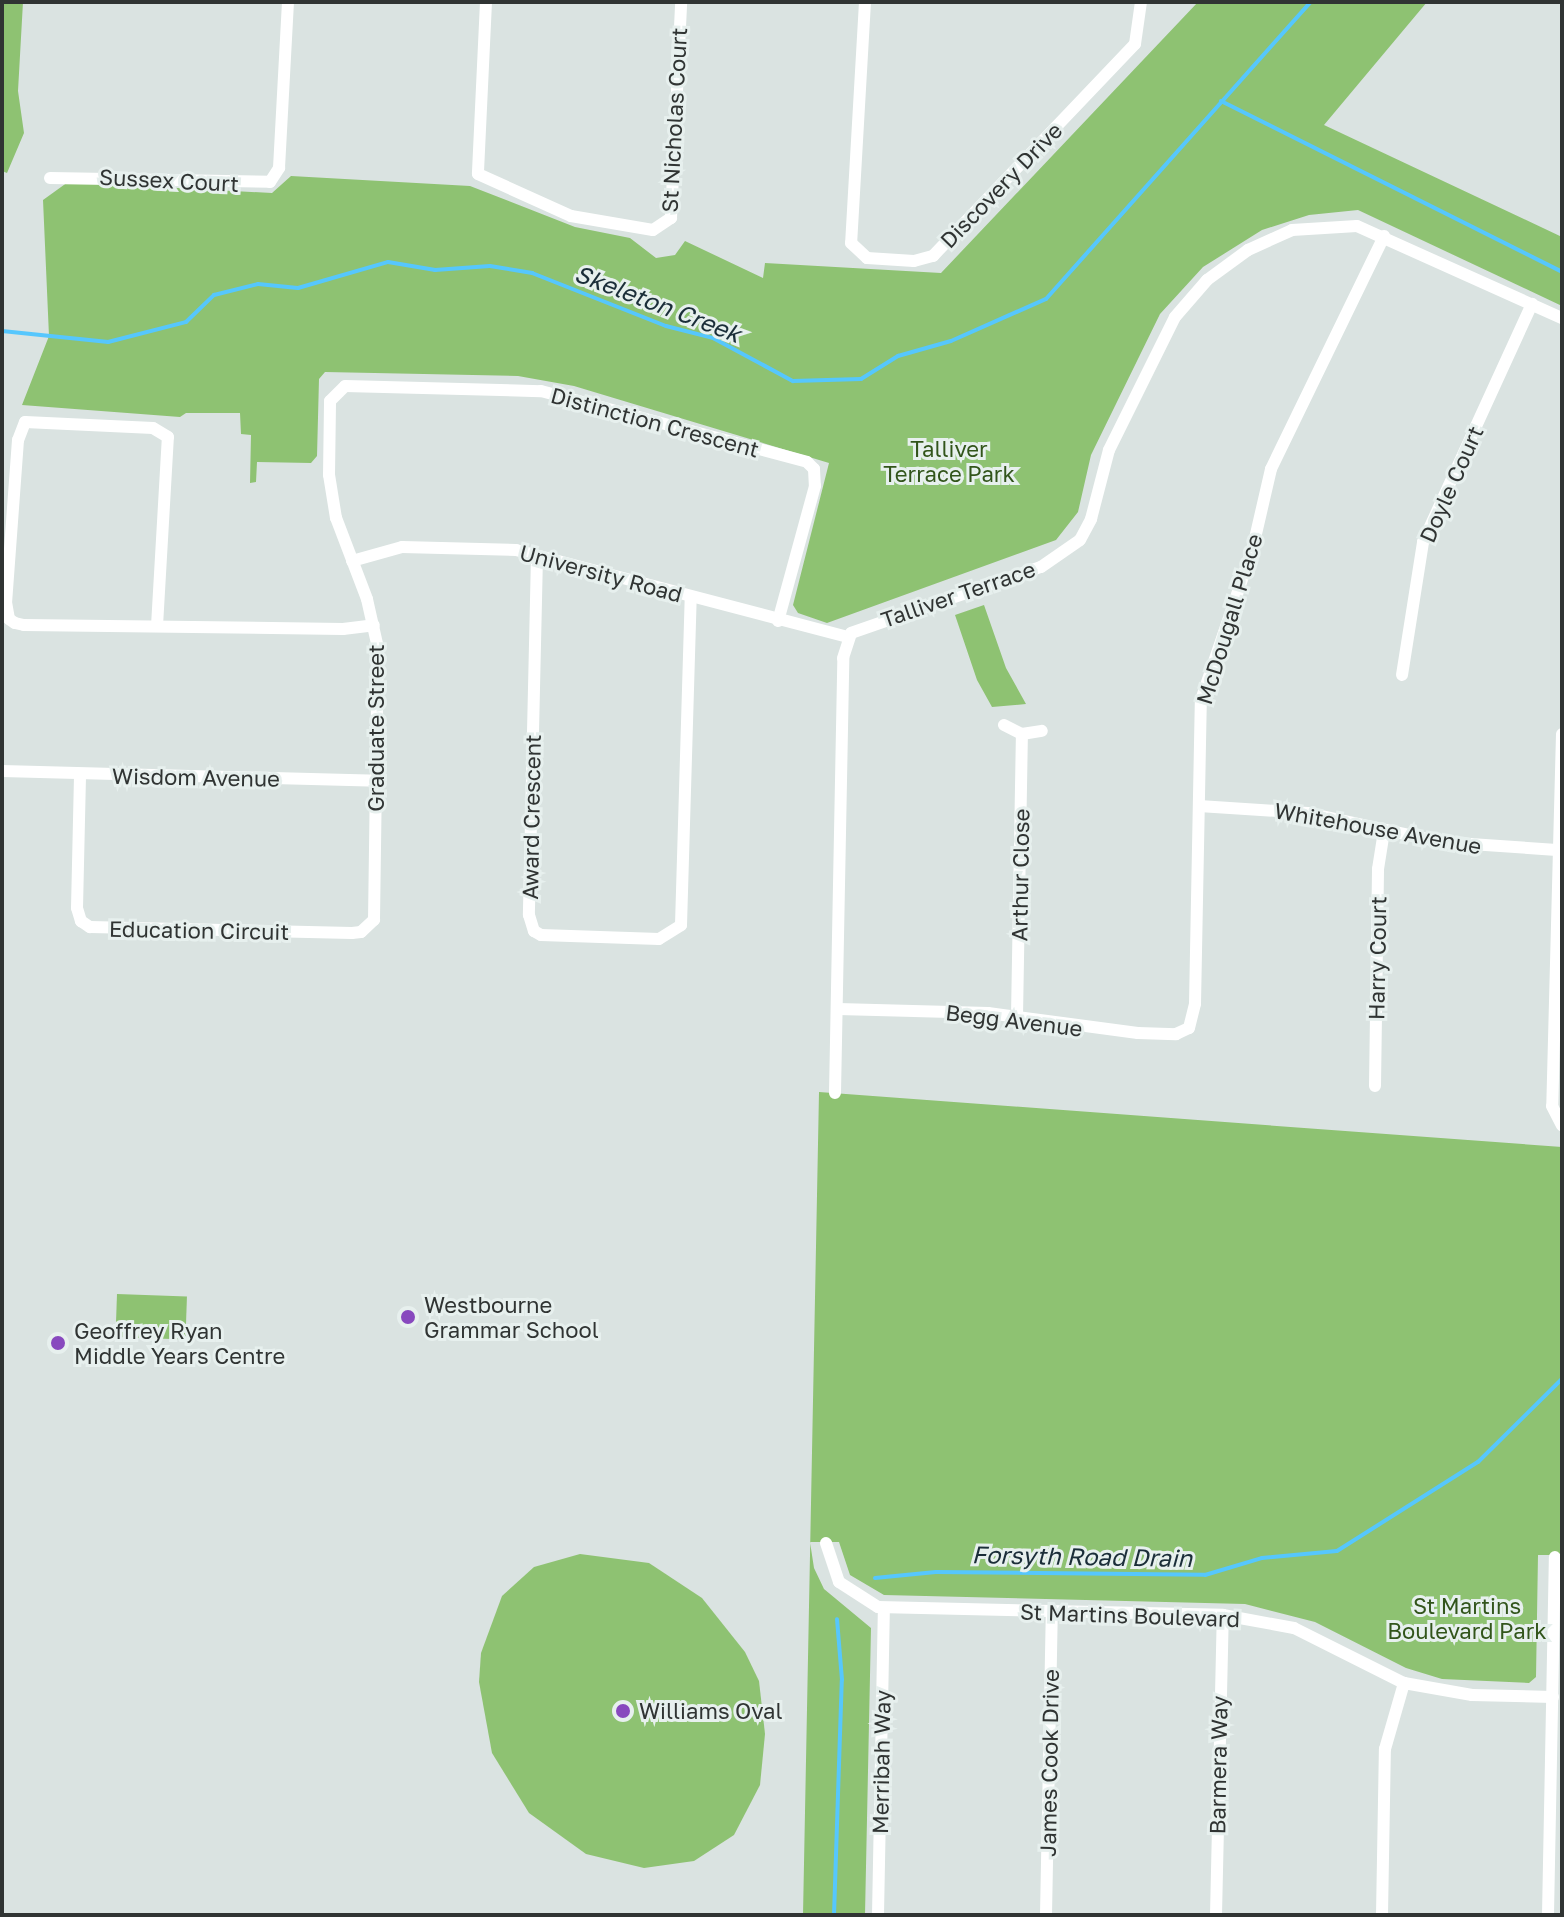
<!DOCTYPE html>
<style>
body{margin:0}
#map{position:relative;width:1564px;height:1917px;overflow:hidden;background:#dae3e1;font-family:"Golos Text",sans-serif}
div>[style]{position:absolute}
.green>*{inset:0;background:#8ec272;transform-origin:0 0}
.stream>*{height:4px;margin:-2px;padding:0 2px;transform-origin:2px;border-radius:2px;background:#56c7fd}
.minor>*{height:12px;margin:-6px;padding:0 6px;transform-origin:6px;border-radius:6px;background:#fff}
.dots>*{width:22px;height:22px;translate:-50% -50%;box-sizing:border-box;border:4px solid #e7f0ee;border-radius:50%}
span{translate:-50% -50%;white-space:nowrap;text-align:center;line-height:1.15;-webkit-text-stroke:6px #e7f0ee;paint-order:stroke}
.street-label{font-size:22px;color:#303433}
.park-label{font-size:22px;color:#32551b}
.poi-label{font-size:22px;color:#303433}
.left{translate:0 -50%;text-align:left}
.water-label{font-size:24px;color:#1b2e39;font-style:italic}
.frame{position:absolute;inset:0;border:4px solid #303433;pointer-events:none}
</style>
<div id="map">
<div class="green">
<div style="clip-path:polygon(2px 2px,23px 2px,18px 91px,24px 133px,7px 173px,2px 171px)"></div>
<div style="clip-path:polygon(1198px 2px,1427px 2px,1324px 125px,1562px 237px,1562px 306px,1358px 210px,1309px 215px,1262px 230px,1203px 267px,1160px 314px,1091px 455px,1078px 512px,1056px 540px,827px 623px,798px 613px,793px 605px,829px 463px,574px 386px,518px 376px,325px 372px,319px 379px,317px 456px,311px 463px,257px 462px,256px 482px,250px 483px,251px 435px,241px 434px,240px 413px,186px 413px,180px 417px,22px 405px,49px 336px,43px 200px,68px 182px,272px 193px,291px 176px,470px 186px,575px 227px,630px 238px,656px 258px,675px 255px,685px 241px,763px 278px,765px 263px,941px 273px)"></div>
<div style="clip-path:polygon(984px 605px,1006px 668px,1026px 704px,992px 707px,977px 680px,955px 615px)"></div>
<div style="clip-path:polygon(819px 1092px,1562px 1147px,1562px 1555px,1538px 1555px,1536px 1677px,1529px 1683px,1442px 1679px,1406px 1668px,1315px 1622px,1245px 1604px,884px 1595px,850px 1575px,839px 1542px,810px 1542px,814px 1568px,824px 1589px,871px 1628px,865px 1915px,803px 1915px)"></div>
<div style="left:117px;top:1294px;width:70px;height:43px;rotate:2deg"></div>
<div style="clip-path:polygon(580px 1554px,649px 1563px,702px 1598px,745px 1652px,759px 1681px,765px 1734px,760px 1785px,734px 1835px,694px 1861px,644px 1868px,586px 1854px,529px 1813px,492px 1753px,479px 1682px,481px 1653px,502px 1596px,534px 1567px)"></div>
</div>
<div class="stream">
<div style="left:1221px;top:101px;width:381px;rotate:26.6deg"></div>
<div style="left:2px;top:331px;width:107px;rotate:5.9deg"></div>
<div style="left:108px;top:342px;width:81px;rotate:-14.4deg"></div>
<div style="left:186px;top:322px;width:39px;rotate:-44deg"></div>
<div style="left:214px;top:295px;width:45px;rotate:-14deg"></div>
<div style="left:258px;top:284px;width:40px;rotate:5.7deg"></div>
<div style="left:298px;top:288px;width:94px;rotate:-16.1deg"></div>
<div style="left:388px;top:262px;width:48px;rotate:9.7deg"></div>
<div style="left:435px;top:270px;width:55px;rotate:-4.2deg"></div>
<div style="left:490px;top:266px;width:43px;rotate:9.5deg"></div>
<div style="left:532px;top:273px;width:144px;rotate:21.6deg"></div>
<div style="left:666px;top:326px;width:49px;rotate:14.3deg"></div>
<div style="left:713px;top:338px;width:91px;rotate:28.3deg"></div>
<div style="left:793px;top:381px;width:68px;rotate:-1.7deg"></div>
<div style="left:861px;top:379px;width:44px;rotate:-31.9deg"></div>
<div style="left:898px;top:356px;width:55px;rotate:-15.8deg"></div>
<div style="left:951px;top:341px;width:104px;rotate:-23.9deg"></div>
<div style="left:1046px;top:299px;width:398px;rotate:-48.3deg"></div>
<div style="left:875px;top:1578px;width:61px;rotate:-5.6deg"></div>
<div style="left:936px;top:1572px;width:269px;rotate:0.6deg"></div>
<div style="left:1205px;top:1575px;width:59px;rotate:-16.6deg"></div>
<div style="left:1262px;top:1558px;width:75px;rotate:-5.3deg"></div>
<div style="left:1337px;top:1551px;width:167px;rotate:-32.3deg"></div>
<div style="left:1478px;top:1462px;width:118px;rotate:-44.7deg"></div>
<div style="left:834px;top:1915px;width:235px;rotate:-88.1deg"></div>
<div style="left:842px;top:1680px;width:61px;rotate:-94.7deg"></div>
</div>
<div class="minor">
<div style="left:486px;top:2px;width:172px;rotate:92.7deg"></div>
<div style="left:478px;top:174px;width:102px;rotate:24.3deg"></div>
<div style="left:571px;top:216px;width:83px;rotate:9.7deg"></div>
<div style="left:653px;top:230px;width:22px;rotate:-34deg"></div>
<div style="left:671px;top:218px;width:216px;rotate:-87.3deg"></div>
<div style="left:865px;top:2px;width:241px;rotate:93.3deg"></div>
<div style="left:851px;top:243px;width:22px;rotate:43deg"></div>
<div style="left:867px;top:258px;width:47px;rotate:3.7deg"></div>
<div style="left:914px;top:261px;width:20px;rotate:-15deg"></div>
<div style="left:933px;top:256px;width:293px;rotate:-46.4deg"></div>
<div style="left:1135px;top:44px;width:42px;rotate:-81.9deg"></div>
<div style="left:50px;top:178px;width:220px;rotate:1deg"></div>
<div style="left:270px;top:182px;width:17px;rotate:-57deg"></div>
<div style="left:279px;top:168px;width:166px;rotate:-86.9deg"></div>
<div style="left:537px;top:556px;width:359px;rotate:91.3deg"></div>
<div style="left:529px;top:915px;width:17px;rotate:73deg"></div>
<div style="left:534px;top:931px;width:8px;rotate:30deg"></div>
<div style="left:541px;top:935px;width:118px;rotate:1.9deg"></div>
<div style="left:659px;top:939px;width:26px;rotate:-32deg"></div>
<div style="left:681px;top:925px;width:328px;rotate:-88.3deg"></div>
<div style="left:352px;top:561px;width:52px;rotate:-15.6deg"></div>
<div style="left:402px;top:547px;width:114px;rotate:1.5deg"></div>
<div style="left:516px;top:550px;width:343px;rotate:14.7deg"></div>
<div style="left:157px;top:626px;width:189px;rotate:-86.7deg"></div>
<div style="left:168px;top:437px;width:17px;rotate:-149deg"></div>
<div style="left:153px;top:428px;width:128px;rotate:-177.3deg"></div>
<div style="left:25px;top:422px;width:19px;rotate:111deg"></div>
<div style="left:18px;top:440px;width:162px;rotate:94.2deg"></div>
<div style="left:6px;top:602px;width:17px;rotate:80deg"></div>
<div style="left:9px;top:619px;width:7px;rotate:34deg"></div>
<div style="left:15px;top:623px;width:9px;rotate:13deg"></div>
<div style="left:24px;top:625px;width:319px;rotate:0.7deg"></div>
<div style="left:343px;top:629px;width:31px;rotate:-7deg"></div>
<div style="left:1402px;top:675px;width:135px;rotate:-81deg"></div>
<div style="left:1423px;top:542px;width:262px;rotate:-65.4deg"></div>
<div style="left:1004px;top:725px;width:20px;rotate:27deg"></div>
<div style="left:1022px;top:734px;width:20px;rotate:-9deg"></div>
<div style="left:1562px;top:734px;width:372px;rotate:91.5deg"></div>
<div style="left:1552px;top:1106px;width:22px;rotate:63deg"></div>
<div style="left:2px;top:771px;width:376px;rotate:1.5deg"></div>
<div style="left:80px;top:776px;width:132px;rotate:91.3deg"></div>
<div style="left:77px;top:908px;width:14px;rotate:73deg"></div>
<div style="left:81px;top:921px;width:11px;rotate:34deg"></div>
<div style="left:90px;top:927px;width:262px;rotate:1.3deg"></div>
<div style="left:352px;top:933px;width:9px;rotate:-6deg"></div>
<div style="left:361px;top:932px;width:18px;rotate:-43deg"></div>
<div style="left:374px;top:920px;width:272px;rotate:-89.2deg"></div>
<div style="left:378px;top:648px;width:50px;rotate:-102.7deg"></div>
<div style="left:367px;top:599px;width:87px;rotate:-110.9deg"></div>
<div style="left:336px;top:518px;width:44px;rotate:-99.2deg"></div>
<div style="left:329px;top:475px;width:74px;rotate:-89.2deg"></div>
<div style="left:330px;top:401px;width:21px;rotate:-45deg"></div>
<div style="left:345px;top:386px;width:196px;rotate:1.5deg"></div>
<div style="left:541px;top:391px;width:275px;rotate:14.9deg"></div>
<div style="left:807px;top:462px;width:10px;rotate:45deg"></div>
<div style="left:814px;top:469px;width:17px;rotate:87deg"></div>
<div style="left:815px;top:486px;width:140px;rotate:105.3deg"></div>
<div style="left:1199px;top:806px;width:109px;rotate:3.7deg"></div>
<div style="left:1308px;top:813px;width:136px;rotate:12.3deg"></div>
<div style="left:1441px;top:842px;width:116px;rotate:3.9deg"></div>
<div style="left:838px;top:1009px;width:150px;rotate:1.5deg"></div>
<div style="left:988px;top:1013px;width:151px;rotate:7.6deg"></div>
<div style="left:1138px;top:1033px;width:38px;rotate:2deg"></div>
<div style="left:1176px;top:1034px;width:14px;rotate:-25deg"></div>
<div style="left:1189px;top:1028px;width:25px;rotate:-76deg"></div>
<div style="left:1195px;top:1004px;width:304px;rotate:-88.9deg"></div>
<div style="left:1201px;top:700px;width:162px;rotate:-71.2deg"></div>
<div style="left:1253px;top:547px;width:80px;rotate:-77deg"></div>
<div style="left:1271px;top:469px;width:259px;rotate:-64.1deg"></div>
<div style="left:1017px;top:1016px;width:282px;rotate:-89deg"></div>
<div style="left:1375px;top:1086px;width:217px;rotate:-89.2deg"></div>
<div style="left:1378px;top:869px;width:39px;rotate:-81deg"></div>
<div style="left:835px;top:1093px;width:435px;rotate:-88.9deg"></div>
<div style="left:843px;top:658px;width:26px;rotate:-72deg"></div>
<div style="left:851px;top:633px;width:201px;rotate:-19.2deg"></div>
<div style="left:1041px;top:567px;width:47px;rotate:-34.7deg"></div>
<div style="left:1080px;top:540px;width:24px;rotate:-62deg"></div>
<div style="left:1091px;top:519px;width:71px;rotate:-75.4deg"></div>
<div style="left:1109px;top:450px;width:148px;rotate:-63.6deg"></div>
<div style="left:1175px;top:317px;width:49px;rotate:-49.1deg"></div>
<div style="left:1207px;top:280px;width:51px;rotate:-36.2deg"></div>
<div style="left:1248px;top:250px;width:48px;rotate:-24.4deg"></div>
<div style="left:1292px;top:230px;width:65px;rotate:-3.5deg"></div>
<div style="left:1357px;top:226px;width:225px;rotate:24.2deg"></div>
<div style="left:826px;top:1543px;width:41px;rotate:71.6deg"></div>
<div style="left:839px;top:1582px;width:46px;rotate:32.7deg"></div>
<div style="left:878px;top:1607px;width:345px;rotate:1.3deg"></div>
<div style="left:1223px;top:1615px;width:72px;rotate:10.4deg"></div>
<div style="left:1294px;top:1628px;width:123px;rotate:26.6deg"></div>
<div style="left:1404px;top:1683px;width:69px;rotate:10deg"></div>
<div style="left:1472px;top:1695px;width:81px;rotate:1.4deg"></div>
<div style="left:878px;top:1915px;width:306px;rotate:-88.9deg"></div>
<div style="left:1046px;top:1915px;width:304px;rotate:-88.9deg"></div>
<div style="left:1216px;top:1915px;width:300px;rotate:-88.7deg"></div>
<div style="left:1382px;top:1915px;width:166px;rotate:-89deg"></div>
<div style="left:1385px;top:1749px;width:69px;rotate:-73.9deg"></div>
<div style="left:1548px;top:1915px;width:358px;rotate:-88.9deg"></div>
</div>
<div class="dots">
<div style="left:408px;top:1317px;background:#8849be"></div>
<div style="left:58px;top:1343px;background:#8849be"></div>
<div style="left:623px;top:1711px;background:#8849be"></div>
</div>
<div class="street-label">
<span style="left:674px;top:120px;rotate:-87deg">St Nicholas Court</span>
<span style="left:169px;top:180px;rotate:3deg">Sussex Court</span>
<span style="left:1001px;top:185px;rotate:-46deg">Discovery Drive</span>
<span style="left:655px;top:422px;rotate:15deg">Distinction Crescent</span>
<span style="left:1451px;top:484px;rotate:-66deg">Doyle Court</span>
<span style="left:601px;top:573px;rotate:15deg">University Road</span>
<span style="left:958px;top:594px;rotate:-19deg">Talliver Terrace</span>
<span style="left:1229px;top:619px;rotate:-73deg">McDougall Place</span>
<span style="left:376px;top:728px;rotate:-90deg">Graduate Street</span>
<span style="left:196px;top:777px;rotate:1deg">Wisdom Avenue</span>
<span style="left:531px;top:817px;rotate:-89deg">Award Crescent</span>
<span style="left:1378px;top:828px;rotate:10deg">Whitehouse Avenue</span>
<span style="left:1020px;top:875px;rotate:-89deg">Arthur Close</span>
<span style="left:199px;top:930px;rotate:1deg">Education Circuit</span>
<span style="left:1377px;top:958px;rotate:-89deg">Harry Court</span>
<span style="left:1014px;top:1020px;rotate:7deg">Begg Avenue</span>
<span style="left:1130px;top:1615px;rotate:2deg">St Martins Boulevard</span>
<span style="left:881px;top:1762px;rotate:-89deg">Merribah Way</span>
<span style="left:1049px;top:1763px;rotate:-89deg">James Cook Drive</span>
<span style="left:1218px;top:1765px;rotate:-89deg">Barmera Way</span>
</div>
<div class="park-label">
<span style="left:949px;top:461px">Talliver<br>Terrace Park</span>
<span style="left:1467px;top:1618px">St Martins<br>Boulevard Park</span>
</div>
<div class="poi-label">
<span class="left" style="left:424px;top:1317px">Westbourne<br>Grammar School</span>
<span class="left" style="left:74px;top:1343px">Geoffrey Ryan<br>Middle Years Centre</span>
<span class="left" style="left:639px;top:1711px">Williams Oval</span>
</div>
<div class="water-label">
<span style="left:658px;top:303px;rotate:21deg">Skeleton Creek</span>
<span style="left:1082px;top:1556px;rotate:1deg">Forsyth Road Drain</span>
</div>
<div class="frame"></div>
</div>
